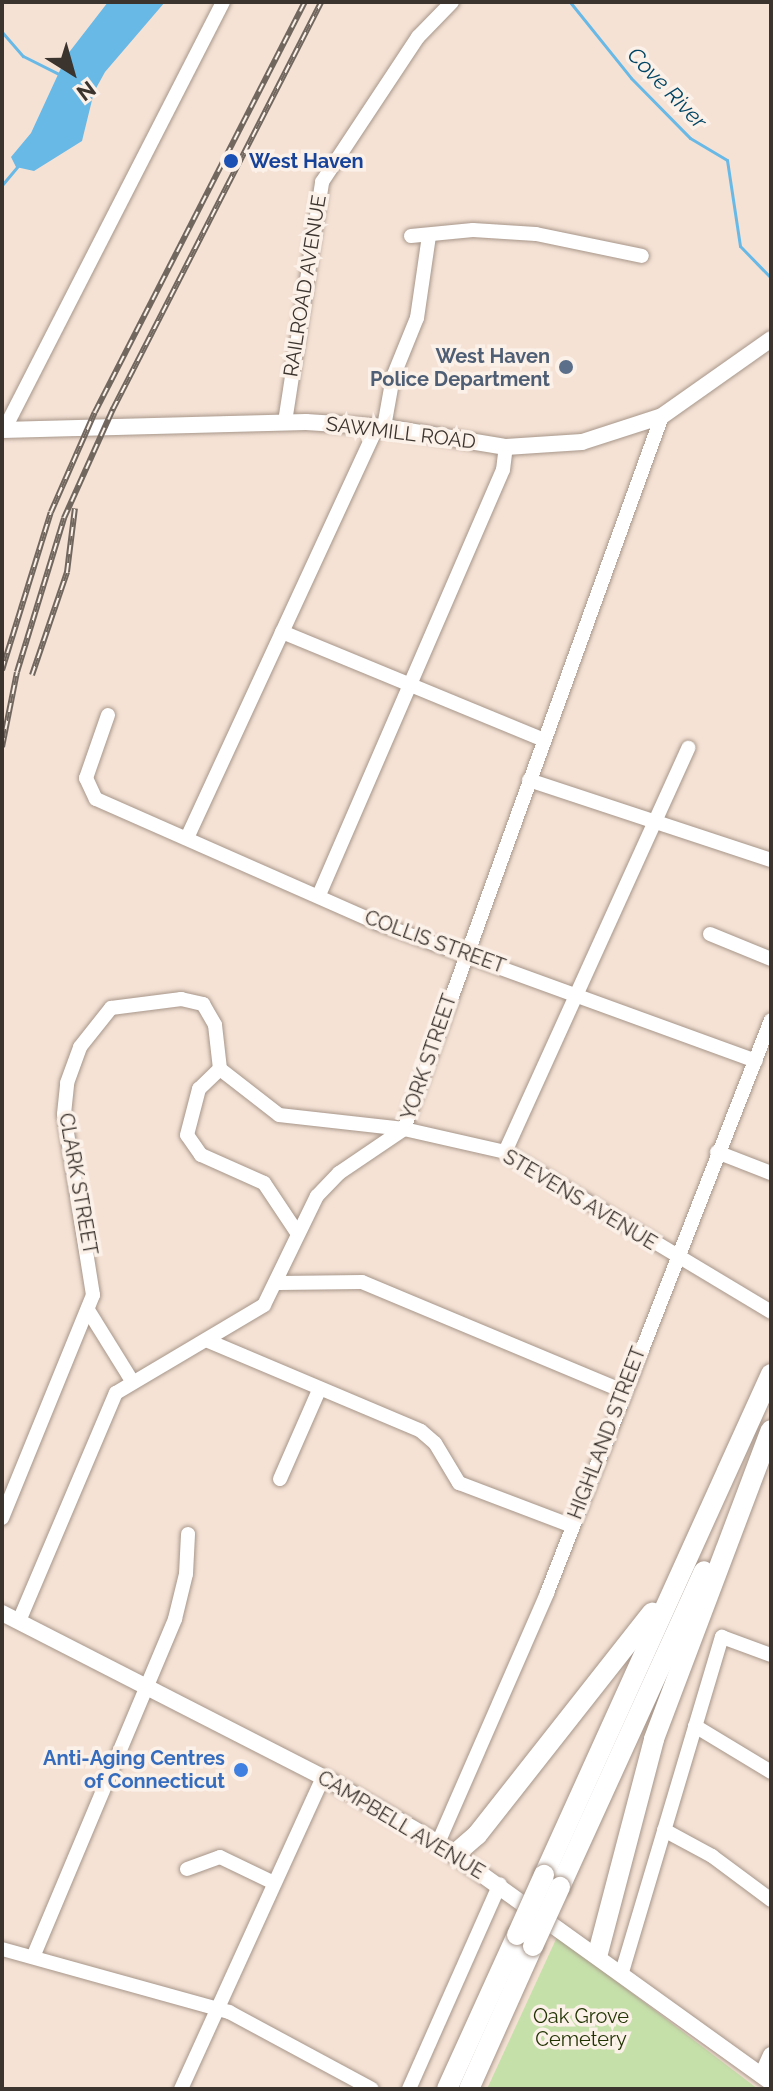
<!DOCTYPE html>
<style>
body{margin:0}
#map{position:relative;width:773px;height:2091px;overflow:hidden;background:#f5e2d5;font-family:Raleway,sans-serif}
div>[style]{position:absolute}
.green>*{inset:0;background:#c6e0aa}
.water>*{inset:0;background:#69b9e7}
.stream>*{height:3px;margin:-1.5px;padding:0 1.5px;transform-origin:1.5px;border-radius:1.5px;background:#69b9e7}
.roads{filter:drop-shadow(0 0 2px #a7968a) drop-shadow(0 0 2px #a7968a)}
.minor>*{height:14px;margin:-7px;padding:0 7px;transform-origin:7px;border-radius:7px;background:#fff}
.major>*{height:16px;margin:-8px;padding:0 8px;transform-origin:8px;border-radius:8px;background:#fff}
.highway>*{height:20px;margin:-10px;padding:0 10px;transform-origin:10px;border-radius:10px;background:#fff}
.rail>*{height:6px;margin-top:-3px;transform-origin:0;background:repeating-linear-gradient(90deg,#fcf1e9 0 9px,#71675f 0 18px);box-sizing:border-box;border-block:2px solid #71675f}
.bridges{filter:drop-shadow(0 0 2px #a7968a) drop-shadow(0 0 2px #a7968a)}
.highway-bridge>*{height:20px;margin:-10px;padding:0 10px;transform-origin:10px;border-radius:10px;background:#fff}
.dots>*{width:22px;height:22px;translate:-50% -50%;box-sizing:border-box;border:4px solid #fcf1e9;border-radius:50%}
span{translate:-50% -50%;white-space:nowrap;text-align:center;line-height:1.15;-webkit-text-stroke:7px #fcf1e9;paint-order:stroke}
.transit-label{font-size:20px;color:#164399;font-weight:700}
.left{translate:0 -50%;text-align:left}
.street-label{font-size:20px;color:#3b342e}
.service-label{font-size:20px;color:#4e5e75;font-weight:700}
.right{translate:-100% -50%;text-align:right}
.shop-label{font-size:20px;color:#366cbe;font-weight:700}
.park-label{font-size:20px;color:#1f3200}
.water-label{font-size:22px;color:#004564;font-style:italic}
.frame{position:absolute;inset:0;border:4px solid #3b342e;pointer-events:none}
.north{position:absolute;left:32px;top:32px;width:80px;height:80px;-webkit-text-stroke:6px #fcf1e9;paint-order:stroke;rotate:143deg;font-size:22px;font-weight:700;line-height:32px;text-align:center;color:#3b342e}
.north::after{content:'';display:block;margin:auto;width:28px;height:36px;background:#3b342e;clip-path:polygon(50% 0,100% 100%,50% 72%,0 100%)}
</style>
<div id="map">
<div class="green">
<div style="clip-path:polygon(557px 1937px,628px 1990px,758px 2089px,487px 2089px)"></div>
</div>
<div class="water">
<div style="clip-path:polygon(108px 2px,165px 2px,105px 72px,94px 92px,82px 141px,34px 171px,16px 167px,11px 157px,31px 133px,67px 55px)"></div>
</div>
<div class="stream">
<div style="left:570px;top:2px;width:97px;rotate:51.2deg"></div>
<div style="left:631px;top:78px;width:84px;rotate:45.5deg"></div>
<div style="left:690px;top:138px;width:43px;rotate:30.7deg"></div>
<div style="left:727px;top:160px;width:87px;rotate:81.4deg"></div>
<div style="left:740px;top:246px;width:45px;rotate:45.9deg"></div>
<div style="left:2px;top:32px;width:32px;rotate:49deg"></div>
<div style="left:23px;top:56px;width:42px;rotate:26.6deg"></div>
<div style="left:2px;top:185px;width:26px;rotate:-50deg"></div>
</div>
<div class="roads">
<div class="minor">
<div style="left:411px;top:236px;width:62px;rotate:-5.5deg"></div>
<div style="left:473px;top:230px;width:63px;rotate:3.6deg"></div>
<div style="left:536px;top:234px;width:108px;rotate:11.7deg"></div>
<div style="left:285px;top:422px;width:243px;rotate:-81.2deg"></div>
<div style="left:322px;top:182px;width:174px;rotate:-56.5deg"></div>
<div style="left:418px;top:37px;width:49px;rotate:-45.8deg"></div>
<div style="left:384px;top:427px;width:51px;rotate:-79.8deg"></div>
<div style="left:393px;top:377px;width:64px;rotate:-67.9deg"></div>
<div style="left:417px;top:318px;width:83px;rotate:-81.7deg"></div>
<div style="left:4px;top:430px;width:481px;rotate:-62.9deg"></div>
<div style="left:282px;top:632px;width:283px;rotate:22.4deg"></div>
<div style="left:108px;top:715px;width:67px;rotate:109.2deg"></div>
<div style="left:86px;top:778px;width:23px;rotate:65deg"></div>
<div style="left:96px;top:799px;width:307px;rotate:23.8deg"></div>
<div style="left:377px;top:923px;width:403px;rotate:20deg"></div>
<div style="left:529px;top:780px;width:255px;rotate:18.3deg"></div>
<div style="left:187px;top:838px;width:453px;rotate:-65.2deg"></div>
<div style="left:319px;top:895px;width:463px;rotate:-66.6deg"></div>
<div style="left:503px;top:470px;width:23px;rotate:-83deg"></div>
<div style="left:710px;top:934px;width:66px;rotate:22.3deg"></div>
<div style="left:505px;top:1152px;width:444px;rotate:-65.6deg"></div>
<div style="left:717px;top:1152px;width:58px;rotate:21.3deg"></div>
<div style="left:296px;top:1231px;width:58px;rotate:-123.7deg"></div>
<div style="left:264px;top:1183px;width:69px;rotate:-156deg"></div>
<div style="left:201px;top:1155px;width:24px;rotate:-125deg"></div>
<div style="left:187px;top:1135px;width:48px;rotate:-75.4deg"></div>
<div style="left:199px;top:1089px;width:29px;rotate:-44deg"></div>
<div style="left:220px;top:1069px;width:75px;rotate:37.9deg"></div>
<div style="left:279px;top:1115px;width:126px;rotate:6.4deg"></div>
<div style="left:404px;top:1129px;width:104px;rotate:12.8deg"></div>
<div style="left:505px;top:1152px;width:310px;rotate:31deg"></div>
<div style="left:279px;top:1283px;width:83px;rotate:-0.7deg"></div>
<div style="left:362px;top:1282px;width:282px;rotate:22.7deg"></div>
<div style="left:88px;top:1310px;width:84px;rotate:58.2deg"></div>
<div style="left:206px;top:1340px;width:233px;rotate:22.9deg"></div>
<div style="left:421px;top:1431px;width:18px;rotate:41deg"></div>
<div style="left:435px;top:1443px;width:47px;rotate:59deg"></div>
<div style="left:459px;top:1483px;width:121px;rotate:20.8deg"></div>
<div style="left:280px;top:1479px;width:97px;rotate:-66.3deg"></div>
<div style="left:2px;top:1518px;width:241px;rotate:-67.8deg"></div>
<div style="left:93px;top:1295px;width:183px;rotate:-99.1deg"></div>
<div style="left:64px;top:1114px;width:31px;rotate:-84deg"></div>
<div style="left:67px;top:1083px;width:38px;rotate:-70deg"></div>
<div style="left:80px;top:1047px;width:50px;rotate:-51.5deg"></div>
<div style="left:111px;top:1008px;width:71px;rotate:-7.3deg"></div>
<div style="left:181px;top:999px;width:23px;rotate:13deg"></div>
<div style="left:203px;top:1004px;width:24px;rotate:60deg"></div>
<div style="left:215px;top:1025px;width:44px;rotate:83.5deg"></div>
<div style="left:19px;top:1621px;width:248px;rotate:-67deg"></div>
<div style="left:116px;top:1393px;width:172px;rotate:-30.7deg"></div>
<div style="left:264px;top:1305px;width:121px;rotate:-64.1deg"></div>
<div style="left:317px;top:1196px;width:32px;rotate:-46deg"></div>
<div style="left:339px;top:1173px;width:78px;rotate:-34.1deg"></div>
<div style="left:404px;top:1129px;width:758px;rotate:-70.11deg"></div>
<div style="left:695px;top:1726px;width:89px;rotate:31.2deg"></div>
<div style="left:664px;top:1830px;width:55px;rotate:28.4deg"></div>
<div style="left:712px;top:1856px;width:74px;rotate:36.7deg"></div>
<div style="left:438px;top:1843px;width:273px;rotate:-66.4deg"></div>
<div style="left:547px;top:1593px;width:615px;rotate:-68.65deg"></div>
<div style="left:187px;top:1869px;width:35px;rotate:-20deg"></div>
<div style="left:220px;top:1857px;width:60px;rotate:25.7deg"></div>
<div style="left:2px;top:1949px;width:236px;rotate:15.5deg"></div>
<div style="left:229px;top:2012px;width:162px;rotate:28.3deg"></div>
<div style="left:33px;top:1957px;width:367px;rotate:-67.2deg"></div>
<div style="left:175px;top:1619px;width:46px;rotate:-76.3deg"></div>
<div style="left:186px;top:1574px;width:40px;rotate:-87.1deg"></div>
<div style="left:622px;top:1972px;width:350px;rotate:-73.4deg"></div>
<div style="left:722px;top:1637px;width:52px;rotate:20.2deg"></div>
<div style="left:181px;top:2089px;width:343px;rotate:-65.5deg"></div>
<div style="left:409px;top:2089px;width:224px;rotate:-66.1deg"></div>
</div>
<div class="major">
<div style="left:2px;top:430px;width:304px;rotate:-1.5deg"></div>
<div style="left:306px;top:422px;width:78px;rotate:3.7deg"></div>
<div style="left:384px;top:427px;width:124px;rotate:9.3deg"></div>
<div style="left:506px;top:447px;width:76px;rotate:-3.8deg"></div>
<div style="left:582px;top:442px;width:84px;rotate:-18deg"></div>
<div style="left:662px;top:416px;width:133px;rotate:-35.2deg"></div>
<div style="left:2px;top:1613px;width:371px;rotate:27.1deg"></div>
<div style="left:332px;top:1782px;width:122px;rotate:29.9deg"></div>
<div style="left:438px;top:1843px;width:410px;rotate:35.7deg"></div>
<div style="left:762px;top:2075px;width:22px;rotate:-66deg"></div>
</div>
<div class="highway">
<div style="left:455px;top:1854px;width:29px;rotate:-41deg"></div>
<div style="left:477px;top:1835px;width:283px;rotate:-51.8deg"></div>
<div style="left:544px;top:1875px;width:550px;rotate:-65.63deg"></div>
<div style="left:560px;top:1887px;width:347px;rotate:-65.5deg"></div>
<div style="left:598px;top:1953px;width:221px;rotate:-75.3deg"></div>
<div style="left:654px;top:1739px;width:330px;rotate:-69.3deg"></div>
<div style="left:447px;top:2089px;width:169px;rotate:-65.6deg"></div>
<div style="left:469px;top:2089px;width:157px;rotate:-65.9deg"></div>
</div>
</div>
<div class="rail">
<div style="left:2px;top:670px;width:165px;rotate:-72.8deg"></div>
<div style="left:51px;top:512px;width:109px;rotate:-66.3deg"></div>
<div style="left:95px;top:412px;width:461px;rotate:-62.9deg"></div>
<div style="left:32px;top:675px;width:109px;rotate:-71.2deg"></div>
<div style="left:67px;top:572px;width:64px;rotate:-82.9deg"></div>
<div style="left:2px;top:747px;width:76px;rotate:-78.7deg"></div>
<div style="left:17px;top:672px;width:161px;rotate:-73deg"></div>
<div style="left:64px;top:518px;width:120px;rotate:-65.8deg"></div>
<div style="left:113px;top:409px;width:457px;rotate:-62.9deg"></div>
</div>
<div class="bridges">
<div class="highway-bridge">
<div style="left:517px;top:1935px;width:66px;rotate:-65.8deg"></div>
<div style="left:533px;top:1946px;width:65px;rotate:-65.4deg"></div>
</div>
</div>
<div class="dots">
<div style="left:231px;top:161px;background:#1a4fb4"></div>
<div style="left:566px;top:367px;background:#5c6f8a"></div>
<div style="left:241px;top:1770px;background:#3f7fe0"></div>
</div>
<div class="transit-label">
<span class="left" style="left:249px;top:161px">West Haven</span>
</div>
<div class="street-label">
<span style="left:305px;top:286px;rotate:-81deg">RAILROAD AVENUE</span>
<span style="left:401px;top:433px;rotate:7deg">SAWMILL ROAD</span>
<span style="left:435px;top:942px;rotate:20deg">COLLIS STREET</span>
<span style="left:429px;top:1057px;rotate:-71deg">YORK STREET</span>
<span style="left:78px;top:1184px;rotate:80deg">CLARK STREET</span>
<span style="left:580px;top:1200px;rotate:31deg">STEVENS AVENUE</span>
<span style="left:607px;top:1433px;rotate:-69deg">HIGHLAND STREET</span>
<span style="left:401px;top:1825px;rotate:31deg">CAMPBELL AVENUE</span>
</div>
<div class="service-label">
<span class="right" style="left:550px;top:368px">West Haven<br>Police Department</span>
</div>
<div class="shop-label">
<span class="right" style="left:225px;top:1770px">Anti-Aging Centres<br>of Connecticut</span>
</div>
<div class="park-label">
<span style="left:581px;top:2028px">Oak Grove<br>Cemetery</span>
</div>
<div class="water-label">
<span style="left:667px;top:88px;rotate:46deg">Cove River</span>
</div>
<div class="frame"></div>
<div class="north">N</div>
</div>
